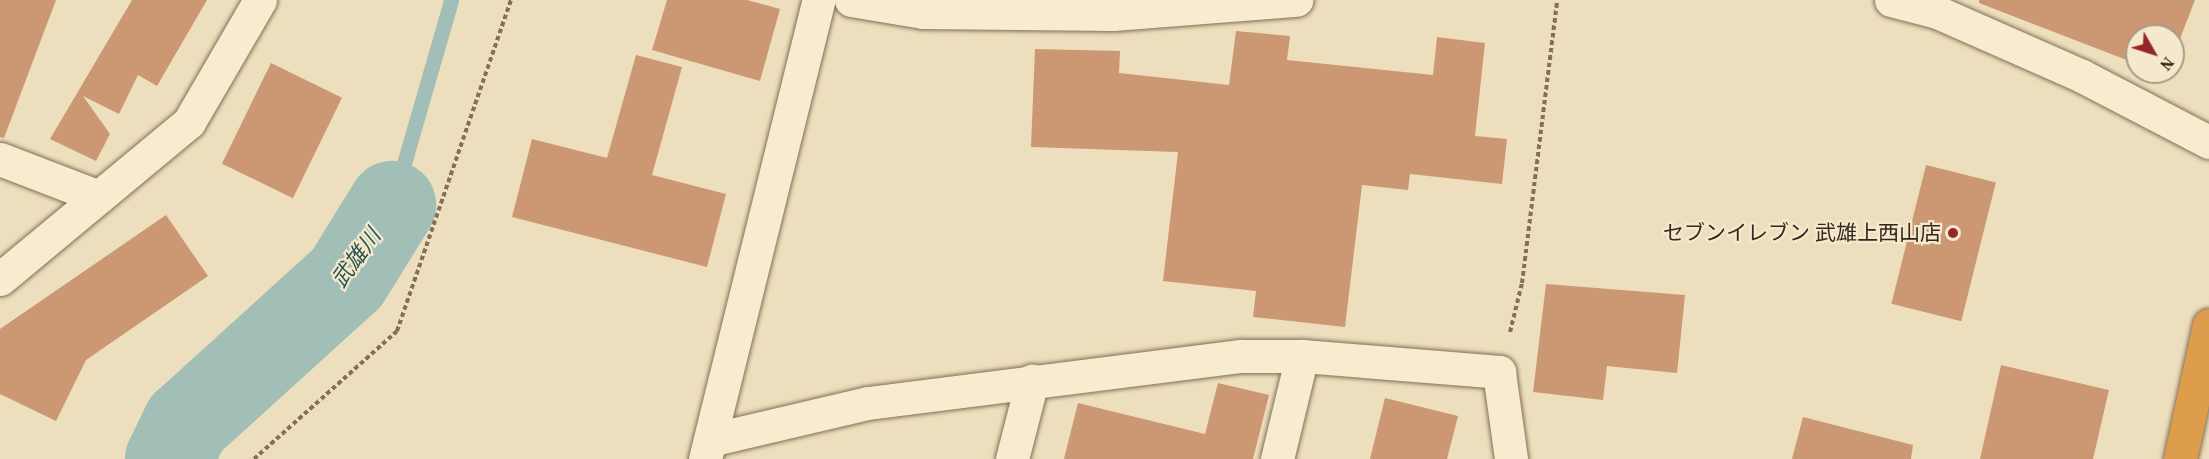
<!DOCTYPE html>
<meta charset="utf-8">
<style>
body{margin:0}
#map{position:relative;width:2209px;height:459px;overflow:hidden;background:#eddfbd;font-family:"Source Serif 4","Noto Sans JP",serif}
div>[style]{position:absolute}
.stream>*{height:15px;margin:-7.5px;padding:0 7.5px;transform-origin:7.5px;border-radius:7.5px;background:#a1bfb6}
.river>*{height:88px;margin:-44px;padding:0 44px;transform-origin:44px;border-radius:44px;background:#a1bfb6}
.building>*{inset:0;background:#cc9773;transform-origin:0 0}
.path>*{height:4px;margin-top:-2px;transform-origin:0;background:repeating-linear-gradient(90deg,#856f57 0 4.5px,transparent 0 7.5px)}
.roads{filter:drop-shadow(0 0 2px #856f57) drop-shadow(0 0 2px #856f57)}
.street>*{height:33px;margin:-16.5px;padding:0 16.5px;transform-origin:16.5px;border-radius:16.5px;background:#f8ecd0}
.secondary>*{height:33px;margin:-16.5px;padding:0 16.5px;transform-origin:16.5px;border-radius:16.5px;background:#f8ecd0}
.highway>*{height:33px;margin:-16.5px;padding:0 16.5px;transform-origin:16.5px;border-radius:16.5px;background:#de9d4c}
.dots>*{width:16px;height:16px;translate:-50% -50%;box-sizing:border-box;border:3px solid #f5e9cd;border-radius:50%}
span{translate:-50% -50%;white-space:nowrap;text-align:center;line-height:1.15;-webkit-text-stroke:4.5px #f5e9cd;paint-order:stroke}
.poi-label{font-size:21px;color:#34271b}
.right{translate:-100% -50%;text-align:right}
.water-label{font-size:22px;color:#2a5451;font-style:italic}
.north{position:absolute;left:2125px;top:24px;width:60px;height:60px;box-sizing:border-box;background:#f5e9cd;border:2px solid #a89b86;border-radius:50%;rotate:129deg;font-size:16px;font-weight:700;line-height:24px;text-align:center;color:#34271b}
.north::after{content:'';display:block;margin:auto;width:21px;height:27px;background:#942729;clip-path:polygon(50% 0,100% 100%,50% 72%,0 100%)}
</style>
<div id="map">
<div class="stream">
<div style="left:392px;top:205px;width:213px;rotate:-73.9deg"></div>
</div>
<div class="river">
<div style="left:169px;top:459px;width:39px;rotate:-64deg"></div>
<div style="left:186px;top:424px;width:217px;rotate:-42.2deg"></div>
<div style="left:347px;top:278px;width:86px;rotate:-58.3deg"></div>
</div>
<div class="building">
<div style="clip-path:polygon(0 0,56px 0,4px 138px,0 137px)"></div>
<div style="clip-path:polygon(132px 0,207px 0,157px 86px,138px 75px,119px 114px,83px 96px,110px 134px,96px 161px,50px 139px)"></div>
<div style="clip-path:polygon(667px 0,747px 0,780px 9px,760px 81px,652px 50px)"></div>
<div style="clip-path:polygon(1979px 0,2195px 0,2173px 57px,2173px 36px,2137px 36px,2137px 64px,1979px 3px)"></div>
<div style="clip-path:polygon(1236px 31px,1290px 36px,1287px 60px,1433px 75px,1437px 37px,1485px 43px,1475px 136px,1507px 139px,1502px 184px,1410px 174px,1408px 190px,1362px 185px,1345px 327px,1253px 317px,1256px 291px,1163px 281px,1178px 152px,1031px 147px,1035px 49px,1120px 51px,1119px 73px,1229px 85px)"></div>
<div style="clip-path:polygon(636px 55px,682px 67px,652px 175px,726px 194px,707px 267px,512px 217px,532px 139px,607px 158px)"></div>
<div style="left:271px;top:63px;width:79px;height:112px;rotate:26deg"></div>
<div style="left:1926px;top:165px;width:72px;height:143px;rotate:14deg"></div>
<div style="clip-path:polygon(166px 215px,208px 276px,86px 360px,56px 421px,0 394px,0 329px)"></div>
<div style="clip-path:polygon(1546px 284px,1685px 295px,1677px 373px,1607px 366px,1603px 400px,1533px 392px)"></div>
<div style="clip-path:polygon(2001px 365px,2109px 390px,2093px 459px,1980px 459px)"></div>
<div style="clip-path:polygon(1218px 383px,1269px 395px,1253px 459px,1064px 459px,1078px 403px,1205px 434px)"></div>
<div style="clip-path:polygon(1385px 398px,1458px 416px,1447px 459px,1370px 459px)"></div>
<div style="clip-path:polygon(1803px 417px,1913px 445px,1911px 459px,1792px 459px)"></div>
</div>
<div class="path">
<div style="left:1510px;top:332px;width:50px;rotate:-76.2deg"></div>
<div style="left:1522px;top:283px;width:285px;rotate:-82.9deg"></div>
<div style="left:254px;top:459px;width:192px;rotate:-41.8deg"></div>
<div style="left:397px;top:331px;width:350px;rotate:-71deg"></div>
</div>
<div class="roads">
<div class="street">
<div style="left:851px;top:0;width:73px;rotate:9.5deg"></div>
<div style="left:923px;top:12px;width:190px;rotate:0.6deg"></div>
<div style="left:1113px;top:14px;width:184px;rotate:-4.4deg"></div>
<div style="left:1891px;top:0;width:48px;rotate:14.6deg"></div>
<div style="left:1937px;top:12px;width:158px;rotate:23.8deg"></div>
<div style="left:2082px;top:76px;width:143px;rotate:27.5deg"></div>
<div style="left:0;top:159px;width:106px;rotate:21deg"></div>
<div style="left:0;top:279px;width:246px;rotate:-39.7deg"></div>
<div style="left:189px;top:122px;width:141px;rotate:-59.8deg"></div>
<div style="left:710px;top:440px;width:162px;rotate:-13.2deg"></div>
<div style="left:868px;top:403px;width:376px;rotate:-7.2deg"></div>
<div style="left:1241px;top:356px;width:61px"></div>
<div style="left:1302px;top:356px;width:198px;rotate:4.6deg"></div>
<div style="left:1499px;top:372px;width:88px;rotate:82.1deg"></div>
<div style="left:1012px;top:459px;width:81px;rotate:-75.6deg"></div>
<div style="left:1277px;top:459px;width:106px;rotate:-76.4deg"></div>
</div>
<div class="secondary">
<div style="left:705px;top:459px;width:473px;rotate:-76.1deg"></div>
</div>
<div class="highway">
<div style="left:2180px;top:459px;width:137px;rotate:-77.8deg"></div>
</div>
</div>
<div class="dots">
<div style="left:1953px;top:233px;background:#942729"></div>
</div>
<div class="poi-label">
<span class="right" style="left:1941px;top:233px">セブンイレブン 武雄上西山店</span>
</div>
<div class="water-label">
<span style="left:356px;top:258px;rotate:-54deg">武雄川</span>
</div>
<div class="north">N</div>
</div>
